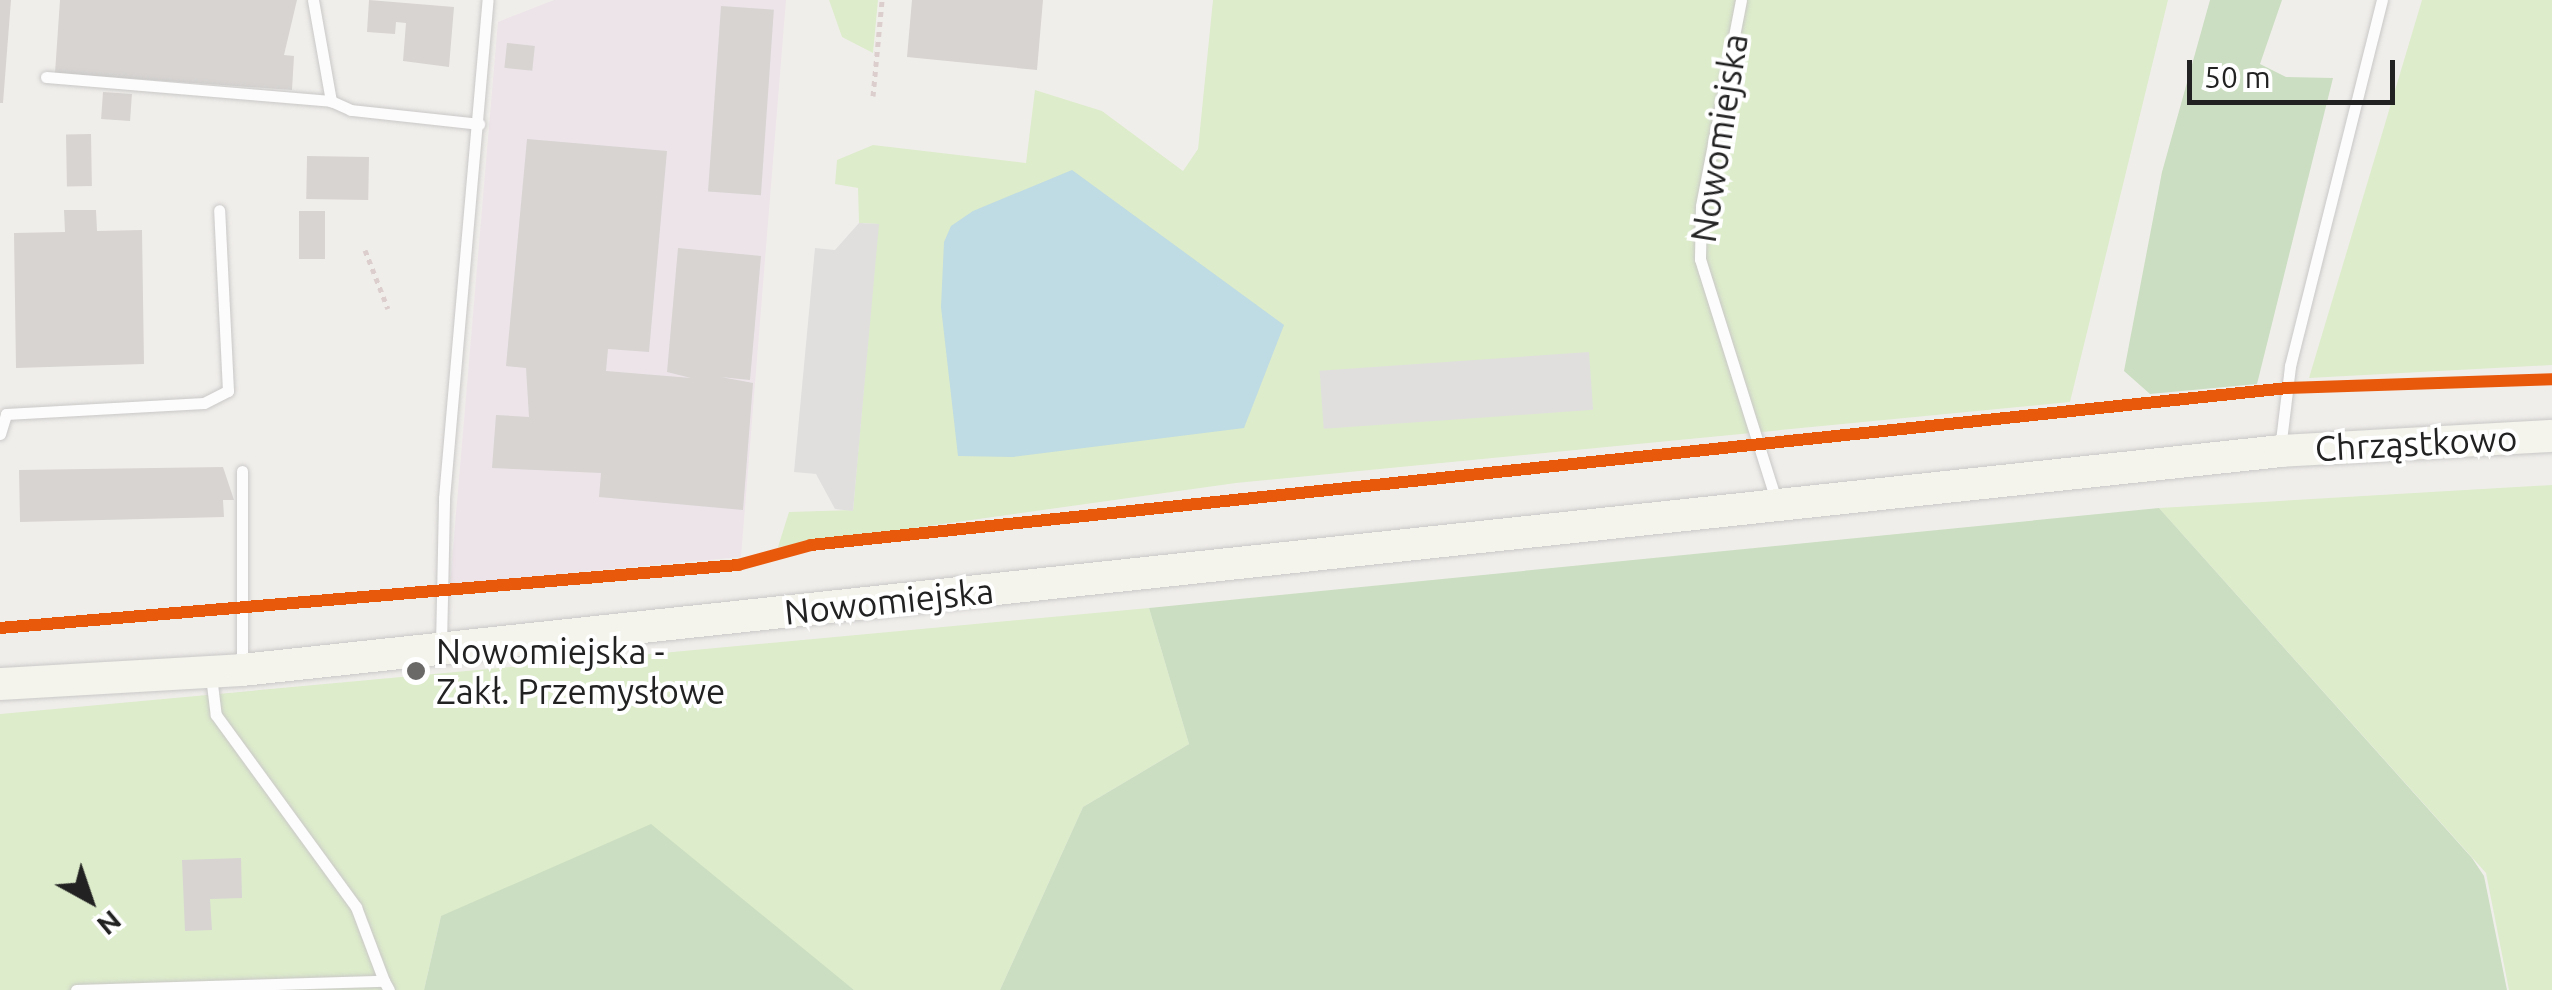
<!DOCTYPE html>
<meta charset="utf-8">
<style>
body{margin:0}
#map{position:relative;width:2552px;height:990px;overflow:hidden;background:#f0eeeb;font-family:Ubuntu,sans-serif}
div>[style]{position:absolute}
.industrial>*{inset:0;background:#ede4e9}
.grass>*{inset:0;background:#ddeccb}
.forest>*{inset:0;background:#cbdec1}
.parking>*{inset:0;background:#e0dfde;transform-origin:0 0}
.water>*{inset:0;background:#bfdbe3}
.building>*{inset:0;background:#d7d4d2;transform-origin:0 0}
.path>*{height:5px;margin-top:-2.5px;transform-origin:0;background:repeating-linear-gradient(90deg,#dccecd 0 5px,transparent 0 10px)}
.roads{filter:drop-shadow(0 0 2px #c9c8c7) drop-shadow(0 0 2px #c9c8c7)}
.lane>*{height:11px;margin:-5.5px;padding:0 5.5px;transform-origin:5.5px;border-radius:5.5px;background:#fdfcfc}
.secondary>*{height:32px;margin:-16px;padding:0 16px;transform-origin:16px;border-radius:16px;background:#f4f4ed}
.cycleway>*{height:12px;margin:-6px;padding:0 6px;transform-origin:6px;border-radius:6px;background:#e8590c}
.dots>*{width:28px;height:28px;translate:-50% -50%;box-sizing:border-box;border:5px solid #fff;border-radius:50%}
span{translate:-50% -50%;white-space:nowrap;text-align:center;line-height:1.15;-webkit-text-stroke:8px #fff;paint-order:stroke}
.street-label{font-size:35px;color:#222}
.poi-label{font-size:35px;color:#222}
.left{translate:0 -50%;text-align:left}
.north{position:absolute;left:40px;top:850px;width:100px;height:100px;-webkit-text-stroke:8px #fff;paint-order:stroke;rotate:140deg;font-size:28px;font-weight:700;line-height:40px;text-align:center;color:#222}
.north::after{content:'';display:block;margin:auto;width:35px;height:45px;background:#222;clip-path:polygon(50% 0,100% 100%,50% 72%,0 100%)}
.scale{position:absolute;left:2187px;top:60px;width:208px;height:45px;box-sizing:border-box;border:5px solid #222;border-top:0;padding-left:12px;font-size:30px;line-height:35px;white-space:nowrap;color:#222;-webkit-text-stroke:8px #fff;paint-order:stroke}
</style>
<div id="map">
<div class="industrial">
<div style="clip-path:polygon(554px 0,786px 0,741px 557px,450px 584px,498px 22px)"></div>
</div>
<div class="grass">
<div style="clip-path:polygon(829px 0,878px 0,873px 53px,842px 37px)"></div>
<div style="clip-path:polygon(1213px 0,2168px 0,2070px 402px,1236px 483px,778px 547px,789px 512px,853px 510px,878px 224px,859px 223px,858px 188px,835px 184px,837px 160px,873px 145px,1026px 163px,1035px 90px,1102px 111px,1183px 171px,1198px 149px)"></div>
<div style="clip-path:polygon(2422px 0,2552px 0,2552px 365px,2309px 378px)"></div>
<div style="clip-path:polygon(2552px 485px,2552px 990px,2509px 990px,2486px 873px,2159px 508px)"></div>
<div style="clip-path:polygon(1149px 608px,1189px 744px,1083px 807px,1000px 990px,854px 990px,788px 943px,441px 916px,424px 990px,0 990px,0 714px)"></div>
</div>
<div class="forest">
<div style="clip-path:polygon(2210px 0,2282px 0,2260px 64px,2286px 77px,2333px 78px,2257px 384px,2150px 394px,2124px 371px,2162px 172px)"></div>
<div style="clip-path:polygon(2159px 508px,2472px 858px,2484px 876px,2507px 990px,1000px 990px,1083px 807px,1189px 744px,1149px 608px)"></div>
<div style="clip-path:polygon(651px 824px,854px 990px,424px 990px,441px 916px)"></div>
</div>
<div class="parking">
<div style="clip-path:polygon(859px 223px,879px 224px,853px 511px,835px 509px,816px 474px,794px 472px,815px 248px,835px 250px)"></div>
<div style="left:1589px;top:352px;width:58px;height:270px;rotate:86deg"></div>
</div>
<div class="water">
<div style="clip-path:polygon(1072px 170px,1284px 325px,1244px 428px,1013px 457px,958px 456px,941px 307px,944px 242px,951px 226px,973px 211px)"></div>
</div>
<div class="building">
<div style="clip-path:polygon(0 0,11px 0,3px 103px,0 103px)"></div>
<div style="clip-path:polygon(60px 0,297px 0,284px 55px,294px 56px,292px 90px,55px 73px)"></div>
<div style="clip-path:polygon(369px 0,454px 7px,449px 67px,403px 61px,406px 23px,396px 22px,395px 34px,367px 32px)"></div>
<div style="clip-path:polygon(912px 0,1043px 0,1037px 70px,907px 57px)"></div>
<div style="left:721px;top:6px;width:53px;height:186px;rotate:4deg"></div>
<div style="left:507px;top:43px;width:28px;height:25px;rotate:6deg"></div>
<div style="left:103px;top:92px;width:29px;height:27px;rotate:4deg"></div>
<div style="left:91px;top:134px;width:52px;height:25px;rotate:89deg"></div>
<div style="clip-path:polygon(527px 139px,667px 151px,649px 352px,608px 349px,606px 371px,691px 378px,667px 372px,678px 248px,761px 256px,750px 380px,721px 377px,753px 383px,743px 510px,599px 497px,601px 473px,492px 468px,496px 415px,529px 417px,526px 368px,506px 366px)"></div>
<div style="left:307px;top:156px;width:62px;height:43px;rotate:1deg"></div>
<div style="clip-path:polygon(64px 210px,96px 210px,97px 231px,142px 230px,144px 364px,16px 368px,14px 233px,65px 232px)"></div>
<div style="left:299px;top:211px;width:26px;height:48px"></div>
<div style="clip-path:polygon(223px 467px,234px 500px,223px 500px,224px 517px,20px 522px,19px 470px)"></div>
<div style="clip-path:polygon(241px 858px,242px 898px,210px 899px,212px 930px,185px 931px,182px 860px)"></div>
</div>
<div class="path">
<div style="left:873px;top:96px;width:96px;rotate:-84.6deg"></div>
<div style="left:365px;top:250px;width:63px;rotate:68.7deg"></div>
<div style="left:2304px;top:387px;width:248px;rotate:-1.8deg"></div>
<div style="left:1776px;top:438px;width:494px;rotate:-5.6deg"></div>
<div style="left:461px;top:589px;width:278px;rotate:-5deg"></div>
<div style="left:738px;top:565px;width:76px;rotate:-15.3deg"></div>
<div style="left:811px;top:545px;width:936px;rotate:-6.32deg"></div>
<div style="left:257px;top:608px;width:170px;rotate:-5.4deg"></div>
<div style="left:0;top:628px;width:227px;rotate:-4.3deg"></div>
</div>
<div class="roads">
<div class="lane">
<div style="left:313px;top:0;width:103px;rotate:79.9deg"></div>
<div style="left:331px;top:101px;width:22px;rotate:24deg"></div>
<div style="left:351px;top:110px;width:129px;rotate:6.2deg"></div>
<div style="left:1741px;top:0;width:210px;rotate:101deg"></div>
<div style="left:1701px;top:206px;width:53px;rotate:91.1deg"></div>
<div style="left:1700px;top:259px;width:256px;rotate:72.5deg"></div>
<div style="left:46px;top:77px;width:286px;rotate:4.8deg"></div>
<div style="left:0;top:434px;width:21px;rotate:-73deg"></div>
<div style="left:6px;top:414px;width:198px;rotate:-3.2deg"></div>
<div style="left:204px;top:403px;width:27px;rotate:-27deg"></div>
<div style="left:228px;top:391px;width:181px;rotate:-92.8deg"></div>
<div style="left:2280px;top:449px;width:84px;rotate:-83.1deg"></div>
<div style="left:2290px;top:366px;width:377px;rotate:-75.9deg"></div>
<div style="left:242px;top:471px;width:195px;rotate:90deg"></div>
<div style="left:441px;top:645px;width:147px;rotate:-88.8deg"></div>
<div style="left:444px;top:498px;width:500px;rotate:-85deg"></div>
<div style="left:211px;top:676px;width:39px;rotate:83deg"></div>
<div style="left:216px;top:715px;width:238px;rotate:53.9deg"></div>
<div style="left:356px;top:907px;width:79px;rotate:69.3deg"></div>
<div style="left:76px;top:990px;width:308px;rotate:-1.7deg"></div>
<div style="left:384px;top:981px;width:10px;rotate:61deg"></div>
</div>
<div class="secondary">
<div style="left:0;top:684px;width:242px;rotate:-3.3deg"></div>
<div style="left:242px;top:670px;width:2050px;rotate:-6.13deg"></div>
<div style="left:2280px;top:451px;width:272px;rotate:-3.2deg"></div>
</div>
</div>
<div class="cycleway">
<div style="left:0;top:628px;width:741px;rotate:-4.88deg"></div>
<div style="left:738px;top:565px;width:76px;rotate:-15.3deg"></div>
<div style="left:811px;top:545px;width:1484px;rotate:-6.07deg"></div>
<div style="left:2287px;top:388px;width:265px;rotate:-1.9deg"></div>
</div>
<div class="dots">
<div style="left:416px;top:671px;background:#6a6968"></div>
</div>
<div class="street-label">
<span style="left:1719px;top:138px;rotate:-81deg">Nowomiejska</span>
<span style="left:2416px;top:443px;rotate:-3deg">Chrząstkowo</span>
<span style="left:889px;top:601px;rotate:-6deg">Nowomiejska</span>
</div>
<div class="poi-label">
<span class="left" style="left:436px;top:671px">Nowomiejska -<br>Zakł. Przemysłowe</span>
</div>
<div class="north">N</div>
<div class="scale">50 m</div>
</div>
